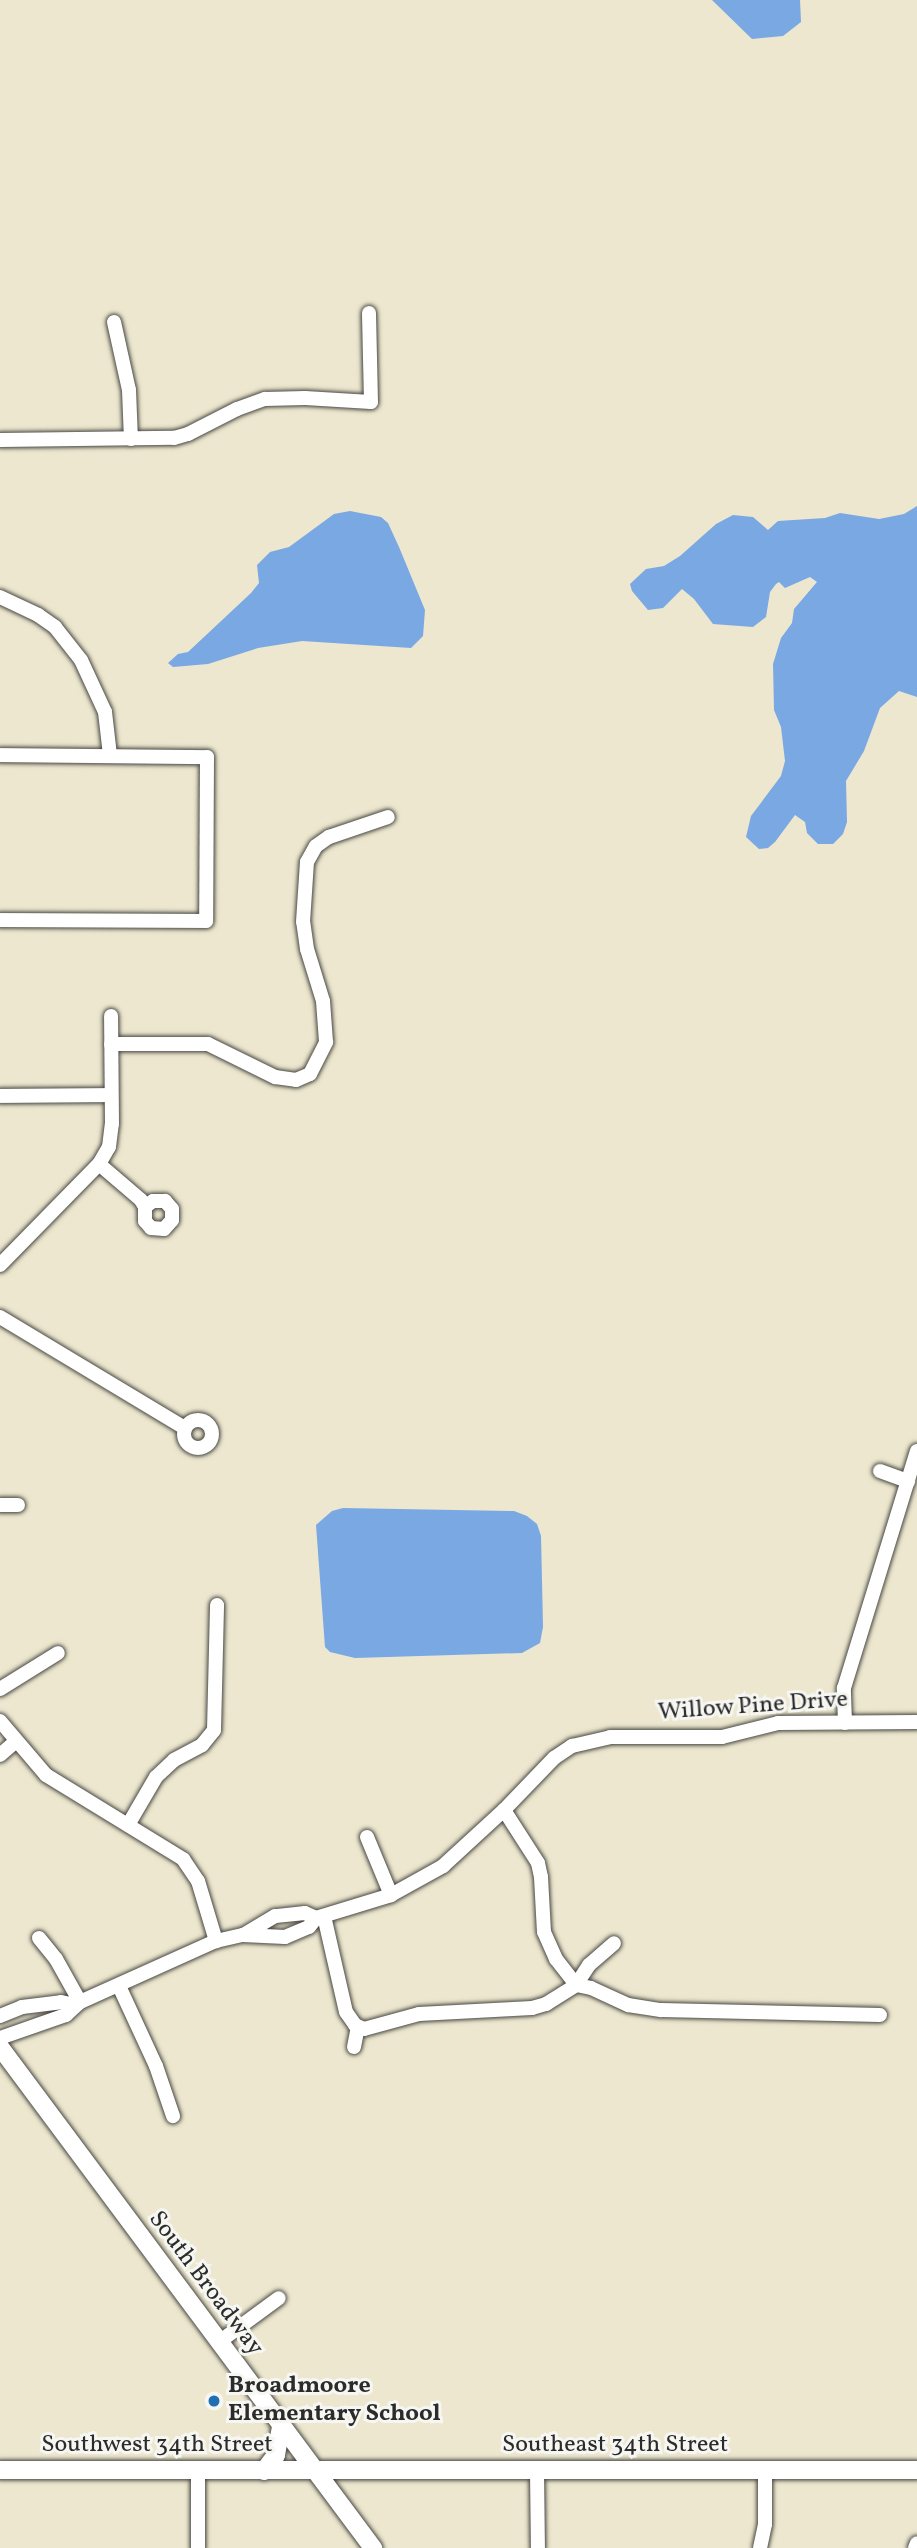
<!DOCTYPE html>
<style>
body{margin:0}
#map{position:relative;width:917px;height:2548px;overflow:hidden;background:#ece7ce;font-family:Vollkorn,serif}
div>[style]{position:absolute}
.water>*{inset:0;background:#79a8e3}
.roads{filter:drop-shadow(0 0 2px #484743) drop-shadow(0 0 2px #484743)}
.minor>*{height:14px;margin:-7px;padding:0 7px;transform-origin:7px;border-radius:7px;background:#fff}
.minor>.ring{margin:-7px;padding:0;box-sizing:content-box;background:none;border:14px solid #fff;border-radius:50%}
.tertiary>*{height:18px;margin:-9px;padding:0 9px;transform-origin:9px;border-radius:9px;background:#fff}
.dots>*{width:19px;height:19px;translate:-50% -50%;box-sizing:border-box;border:4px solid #f6f6f2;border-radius:50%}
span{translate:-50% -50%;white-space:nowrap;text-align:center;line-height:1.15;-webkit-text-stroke:6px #f6f6f2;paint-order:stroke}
.street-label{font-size:24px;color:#2b2b2b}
.poi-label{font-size:24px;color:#2b2b2b;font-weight:700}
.left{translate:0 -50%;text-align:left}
</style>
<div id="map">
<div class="water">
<div style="clip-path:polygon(712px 0,800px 0,801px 22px,783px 36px,752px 39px)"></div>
<div style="clip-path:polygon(917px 506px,917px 697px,899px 691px,880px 708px,864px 751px,846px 781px,847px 822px,843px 834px,833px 844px,818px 844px,807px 833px,805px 822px,795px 815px,775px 842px,768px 848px,759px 849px,746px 837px,751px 816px,781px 776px,785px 761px,781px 727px,774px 710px,773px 664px,781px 638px,792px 623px,794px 609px,817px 582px,810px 577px,785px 588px,779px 582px,776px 584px,770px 592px,766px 617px,753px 627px,713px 624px,694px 599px,682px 589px,663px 608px,648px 610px,632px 591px,630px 584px,646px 569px,664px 566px,680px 556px,716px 524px,733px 515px,753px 517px,768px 530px,778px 521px,825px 518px,840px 513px,879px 519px,904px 514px)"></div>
<div style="clip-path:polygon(350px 511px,381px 517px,388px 523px,399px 547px,425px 610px,423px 636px,411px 648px,302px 641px,258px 648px,208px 664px,173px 667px,168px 663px,178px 654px,188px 652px,251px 593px,259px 583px,257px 565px,270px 552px,289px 547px,334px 514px)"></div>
<div style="clip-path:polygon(343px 1508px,514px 1511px,527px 1516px,537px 1524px,541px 1536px,543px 1627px,540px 1643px,522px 1653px,355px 1658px,330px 1652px,325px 1647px,316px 1525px,332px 1511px)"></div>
</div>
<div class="roads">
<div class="minor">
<div style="left:114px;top:322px;width:70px;rotate:77.6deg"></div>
<div style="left:129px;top:390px;width:49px;rotate:87.7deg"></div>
<div style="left:0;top:440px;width:174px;rotate:-0.7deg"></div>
<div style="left:174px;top:438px;width:15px;rotate:-16deg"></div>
<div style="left:188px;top:434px;width:55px;rotate:-27deg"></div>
<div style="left:237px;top:409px;width:30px;rotate:-20deg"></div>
<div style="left:265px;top:399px;width:40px;rotate:-1.4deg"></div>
<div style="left:305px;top:398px;width:66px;rotate:3.5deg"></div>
<div style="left:371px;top:402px;width:89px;rotate:-91.3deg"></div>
<div style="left:0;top:597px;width:42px;rotate:25.3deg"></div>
<div style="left:38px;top:615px;width:21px;rotate:35deg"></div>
<div style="left:55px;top:627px;width:42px;rotate:51.8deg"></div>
<div style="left:81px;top:660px;width:57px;rotate:65.2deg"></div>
<div style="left:105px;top:712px;width:43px;rotate:83.4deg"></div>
<div style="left:0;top:755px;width:207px;rotate:0.6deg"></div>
<div style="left:207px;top:757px;width:164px;rotate:90.3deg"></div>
<div style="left:206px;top:921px;width:206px;rotate:-179.7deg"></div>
<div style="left:111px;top:1044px;width:97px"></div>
<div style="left:208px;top:1044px;width:75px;rotate:26.2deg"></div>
<div style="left:275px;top:1077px;width:21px;rotate:8deg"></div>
<div style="left:296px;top:1080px;width:15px;rotate:-23deg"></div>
<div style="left:310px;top:1074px;width:36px;rotate:-63deg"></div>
<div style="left:326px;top:1042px;width:41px;rotate:-94.2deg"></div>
<div style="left:323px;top:1001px;width:54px;rotate:-107.1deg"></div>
<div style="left:307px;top:949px;width:27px;rotate:-98deg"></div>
<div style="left:303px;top:922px;width:60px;rotate:-86.2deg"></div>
<div style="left:307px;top:862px;width:18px;rotate:-61deg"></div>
<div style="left:316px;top:846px;width:16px;rotate:-35deg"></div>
<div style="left:329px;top:837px;width:62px;rotate:-18.7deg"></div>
<div style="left:0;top:1096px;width:111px;rotate:-0.5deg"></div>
<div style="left:99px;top:1164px;width:55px;rotate:40.6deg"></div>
<div style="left:141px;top:1200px;width:8px;rotate:60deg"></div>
<div style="left:145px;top:1207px;width:14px;rotate:90deg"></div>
<div style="left:145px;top:1221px;width:9px;rotate:49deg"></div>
<div style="left:151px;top:1228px;width:13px;rotate:4deg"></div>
<div style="left:164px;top:1229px;width:12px;rotate:-48deg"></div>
<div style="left:172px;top:1220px;width:11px;rotate:-90deg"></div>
<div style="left:172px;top:1209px;width:11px;rotate:-131deg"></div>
<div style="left:165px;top:1201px;width:12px;rotate:180deg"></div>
<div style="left:153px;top:1201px;width:10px;rotate:143deg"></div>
<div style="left:0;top:1265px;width:141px;rotate:-45.6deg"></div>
<div style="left:99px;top:1164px;width:20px;rotate:-60deg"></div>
<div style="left:109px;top:1147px;width:23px;rotate:-83deg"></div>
<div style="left:112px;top:1124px;width:108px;rotate:-90.5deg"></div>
<div style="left:0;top:1317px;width:216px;rotate:31deg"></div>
<div class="ring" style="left:184px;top:1420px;width:14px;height:14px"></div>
<div style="left:880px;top:1471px;width:30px;rotate:20deg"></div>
<div style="left:0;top:1505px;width:18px"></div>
<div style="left:0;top:1689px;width:68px;rotate:-31.8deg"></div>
<div style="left:0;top:1721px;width:71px;rotate:49.6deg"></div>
<div style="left:46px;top:1775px;width:161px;rotate:31.5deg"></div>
<div style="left:183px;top:1859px;width:27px;rotate:56deg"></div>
<div style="left:198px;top:1881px;width:63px;rotate:73.3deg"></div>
<div style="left:845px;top:1723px;width:35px;rotate:-92deg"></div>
<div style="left:844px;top:1688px;width:248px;rotate:-72.9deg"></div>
<div style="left:0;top:1755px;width:21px;rotate:-41deg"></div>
<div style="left:504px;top:1810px;width:63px;rotate:57.3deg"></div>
<div style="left:538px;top:1863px;width:14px;rotate:78deg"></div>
<div style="left:541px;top:1877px;width:55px;rotate:86.9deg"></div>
<div style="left:544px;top:1932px;width:30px;rotate:66deg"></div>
<div style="left:556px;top:1959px;width:33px;rotate:52deg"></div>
<div style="left:576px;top:1985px;width:24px;rotate:-57deg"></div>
<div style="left:589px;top:1965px;width:33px;rotate:-41deg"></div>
<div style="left:128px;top:1825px;width:56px;rotate:-59.7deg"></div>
<div style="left:156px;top:1777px;width:25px;rotate:-43deg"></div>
<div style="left:174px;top:1760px;width:32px;rotate:-28deg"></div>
<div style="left:202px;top:1745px;width:19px;rotate:-51deg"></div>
<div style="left:214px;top:1730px;width:125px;rotate:-88.6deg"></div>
<div style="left:367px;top:1837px;width:63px;rotate:67.5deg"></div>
<div style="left:324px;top:1916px;width:98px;rotate:77.1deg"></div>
<div style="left:346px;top:2012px;width:16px;rotate:55deg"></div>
<div style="left:355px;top:2025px;width:10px;rotate:24deg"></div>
<div style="left:364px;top:2029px;width:57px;rotate:-15.3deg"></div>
<div style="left:419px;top:2014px;width:113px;rotate:-3deg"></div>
<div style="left:532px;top:2008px;width:15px;rotate:-16deg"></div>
<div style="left:546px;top:2004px;width:36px;rotate:-32deg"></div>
<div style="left:576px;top:1985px;width:15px;rotate:11deg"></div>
<div style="left:591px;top:1988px;width:41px;rotate:24.7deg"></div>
<div style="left:628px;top:2005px;width:33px;rotate:9deg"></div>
<div style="left:661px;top:2010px;width:219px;rotate:1.3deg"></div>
<div style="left:316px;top:1918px;width:78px;rotate:-17deg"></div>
<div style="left:391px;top:1895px;width:60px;rotate:-29.1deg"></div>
<div style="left:443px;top:1866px;width:83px;rotate:-42.6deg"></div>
<div style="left:504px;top:1810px;width:72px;rotate:-46.1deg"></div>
<div style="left:554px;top:1758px;width:22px;rotate:-34deg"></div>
<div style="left:572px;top:1746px;width:39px;rotate:-13deg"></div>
<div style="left:610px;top:1737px;width:112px"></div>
<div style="left:722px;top:1737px;width:58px;rotate:-14deg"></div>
<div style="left:778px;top:1723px;width:139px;rotate:-0.4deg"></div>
<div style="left:39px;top:1938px;width:27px;rotate:51deg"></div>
<div style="left:56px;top:1959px;width:49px;rotate:60.8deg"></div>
<div style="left:119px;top:1986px;width:88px;rotate:65.2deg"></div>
<div style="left:156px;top:2066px;width:53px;rotate:71.2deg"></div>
<div style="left:0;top:2016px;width:24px;rotate:-22deg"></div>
<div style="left:22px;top:2007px;width:39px;rotate:-7deg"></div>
<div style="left:61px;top:2002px;width:14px;rotate:12deg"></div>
<div style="left:0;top:2038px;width:70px;rotate:-19.2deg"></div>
<div style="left:66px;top:2015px;width:19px;rotate:-43deg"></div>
<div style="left:80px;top:2002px;width:149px;rotate:-24.2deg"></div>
<div style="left:216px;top:1941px;width:28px;rotate:-13deg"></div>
<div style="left:243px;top:1935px;width:42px;rotate:2.7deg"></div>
<div style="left:285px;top:1937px;width:26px;rotate:-23deg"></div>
<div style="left:309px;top:1927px;width:11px;rotate:-52deg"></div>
<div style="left:316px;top:1918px;width:12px;rotate:-156deg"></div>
<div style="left:305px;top:1913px;width:30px;rotate:174deg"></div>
<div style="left:275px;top:1916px;width:37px;rotate:149deg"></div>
<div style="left:354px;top:2047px;width:20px;rotate:-79deg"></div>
<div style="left:219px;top:2342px;width:74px;rotate:-36.3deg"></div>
<div style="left:198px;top:2471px;width:77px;rotate:90deg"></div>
<div style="left:537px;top:2471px;width:77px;rotate:89.3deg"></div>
<div style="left:760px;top:2548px;width:25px;rotate:-78deg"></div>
<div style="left:765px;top:2524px;width:54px;rotate:-90deg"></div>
<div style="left:915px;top:2548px;width:5px;rotate:-68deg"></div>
</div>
<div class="tertiary">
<div style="left:0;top:2047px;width:625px;rotate:53.33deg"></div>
<div style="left:0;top:2470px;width:917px"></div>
<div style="left:264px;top:2471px;width:20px;rotate:-53deg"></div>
<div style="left:276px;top:2455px;width:29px;rotate:-80deg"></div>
</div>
</div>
<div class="dots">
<div style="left:214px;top:2401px;background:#1f6fb2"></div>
</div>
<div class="street-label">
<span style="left:753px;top:1707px;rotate:-4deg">Willow Pine Drive</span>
<span style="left:205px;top:2284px;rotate:53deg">South Broadway</span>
<span style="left:157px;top:2446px">Southwest 34th Street</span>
<span style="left:615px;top:2446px">Southeast 34th Street</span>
</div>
<div class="poi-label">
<span class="left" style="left:228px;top:2401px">Broadmoore<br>Elementary School</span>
</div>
</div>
